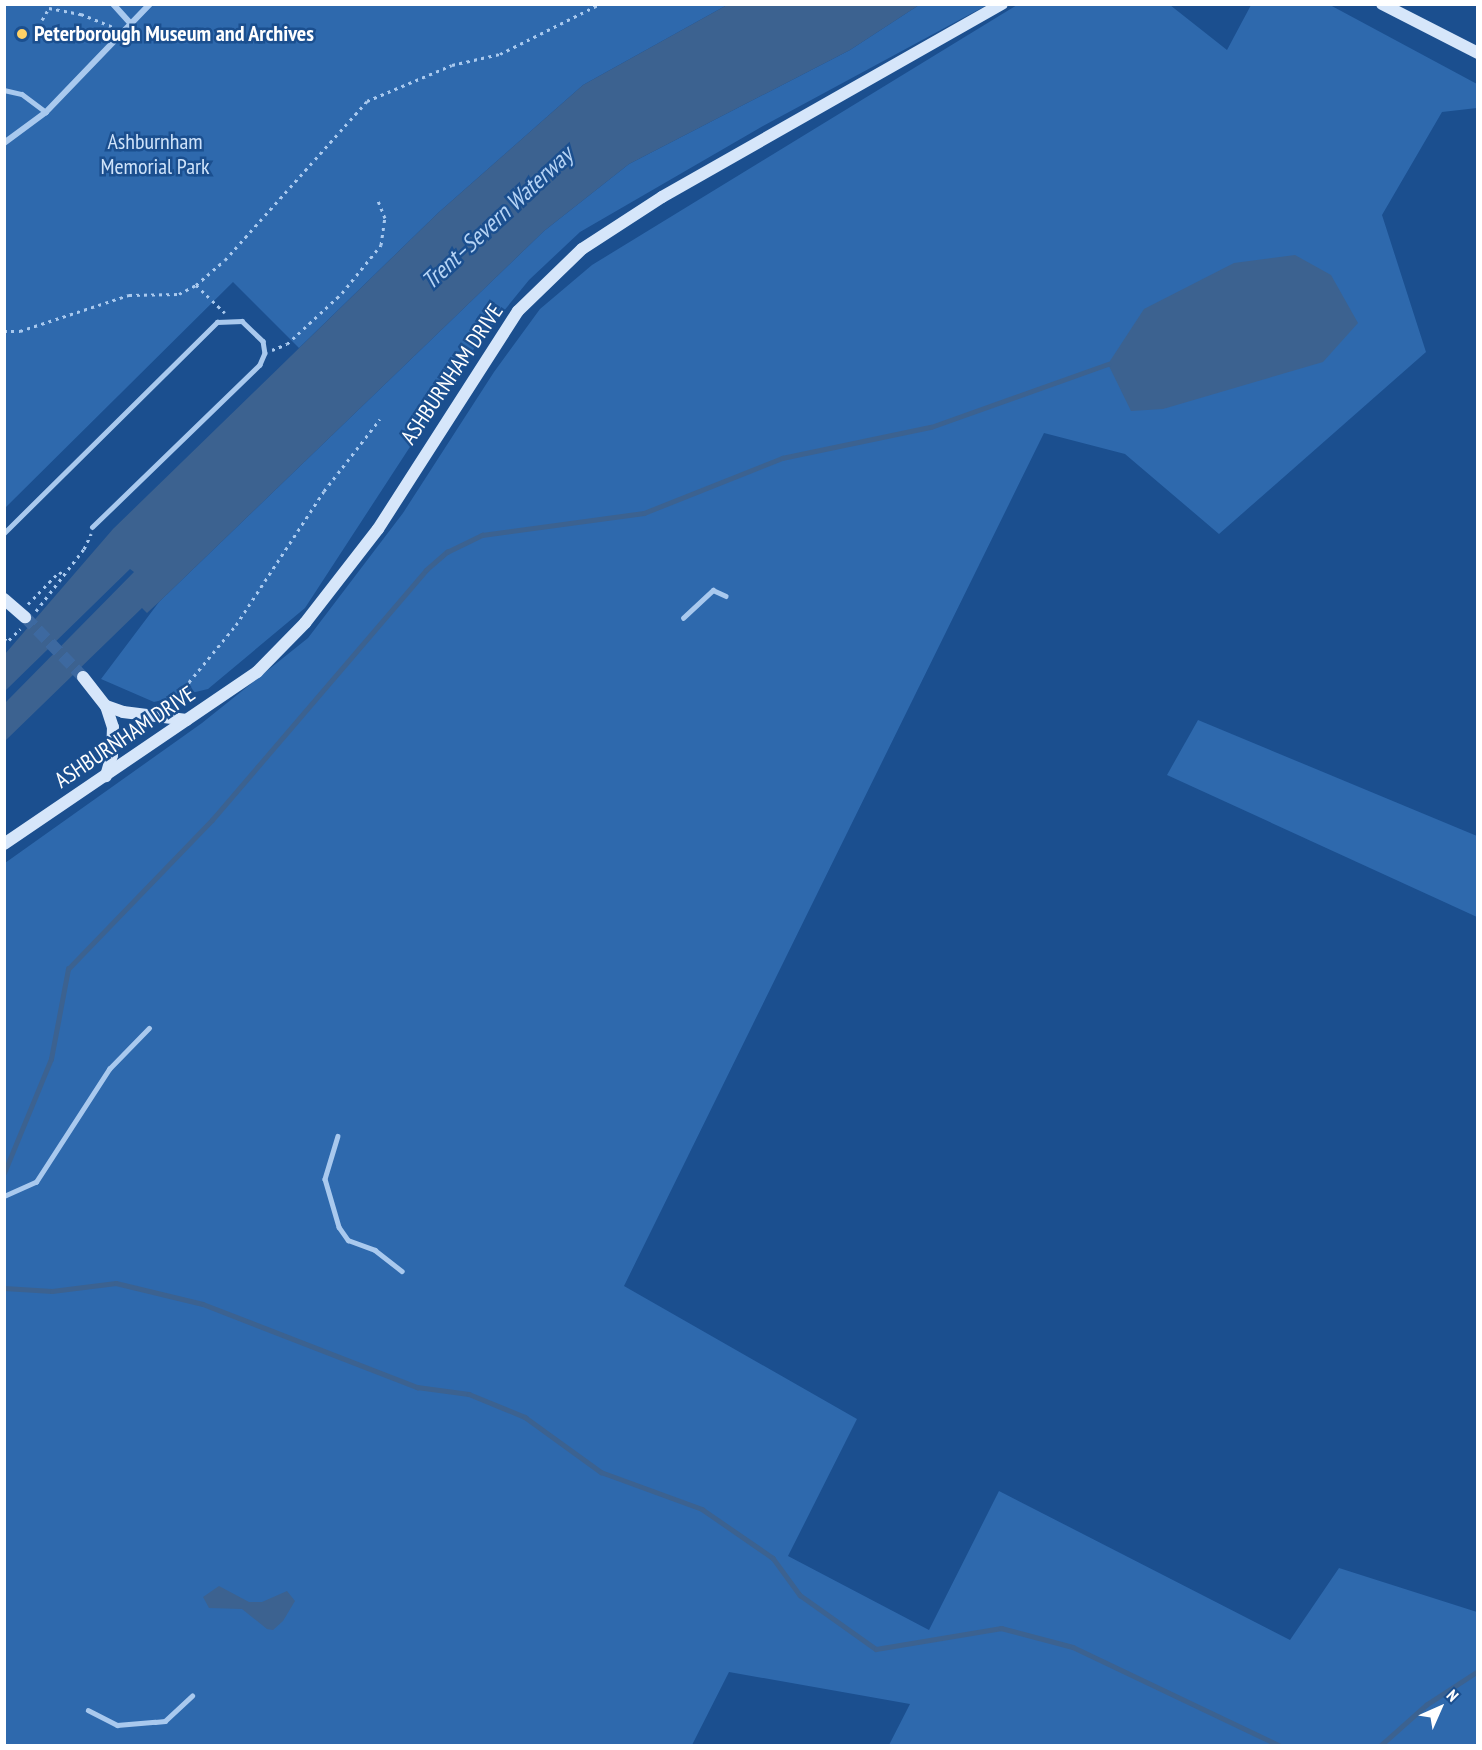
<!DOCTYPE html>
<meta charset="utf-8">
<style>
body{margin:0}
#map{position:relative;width:1482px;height:1750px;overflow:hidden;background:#1b4f8f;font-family:"PT Sans Narrow",sans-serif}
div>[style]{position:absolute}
.green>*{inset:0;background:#2e69ad}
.water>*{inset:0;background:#3c6290}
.stream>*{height:4.5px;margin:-2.25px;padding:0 2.25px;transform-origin:2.25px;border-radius:2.25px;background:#3c6290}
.secondary-tunnel>*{height:12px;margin-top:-6px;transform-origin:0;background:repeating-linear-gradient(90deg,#3d69a0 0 12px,transparent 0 18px)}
.path>*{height:3px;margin-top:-1.5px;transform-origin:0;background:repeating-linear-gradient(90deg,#a9c9ee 0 3px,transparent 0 7.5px)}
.lane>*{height:4.5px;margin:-2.25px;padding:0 2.25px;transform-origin:2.25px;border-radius:2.25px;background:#a9c9ee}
.street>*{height:6px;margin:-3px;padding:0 3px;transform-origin:3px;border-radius:3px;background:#a9c9ee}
.secondary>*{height:12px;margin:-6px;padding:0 6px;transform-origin:6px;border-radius:6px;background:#d6e6fa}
.dots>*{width:16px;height:16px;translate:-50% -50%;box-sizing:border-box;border:3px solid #1b4f8f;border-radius:50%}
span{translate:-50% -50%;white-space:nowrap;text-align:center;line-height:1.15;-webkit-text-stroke:5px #1b4f8f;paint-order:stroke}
.poi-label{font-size:22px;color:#fff;font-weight:700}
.left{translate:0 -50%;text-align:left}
.park-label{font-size:22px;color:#cfe3fa}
.street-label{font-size:22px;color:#fff}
.water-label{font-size:24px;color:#b5d3f5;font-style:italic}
.frame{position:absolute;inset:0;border:6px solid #fff;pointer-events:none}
.north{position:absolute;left:1410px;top:1678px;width:60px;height:60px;-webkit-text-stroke:4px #1b4f8f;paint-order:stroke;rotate:45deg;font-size:16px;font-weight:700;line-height:24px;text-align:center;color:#fff}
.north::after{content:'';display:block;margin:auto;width:21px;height:27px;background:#fff;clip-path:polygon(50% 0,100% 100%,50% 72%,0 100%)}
</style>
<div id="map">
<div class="green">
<div style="clip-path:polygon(4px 5px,727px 5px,583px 85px,438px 213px,299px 348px,233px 282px,5px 508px)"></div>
<div style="clip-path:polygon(919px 5px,987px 5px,763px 126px,580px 232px,529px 280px,477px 344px,305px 608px,208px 689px,154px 702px,101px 679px,159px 602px,544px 231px,629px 164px,850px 50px)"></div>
<div style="clip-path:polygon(1017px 5px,1170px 5px,1227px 50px,1251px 5px,1330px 5px,1477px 84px,1477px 108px,1442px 112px,1382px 215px,1426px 352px,1219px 534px,1125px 454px,1044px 433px,624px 1286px,857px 1419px,788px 1556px,929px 1630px,999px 1491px,1290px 1640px,1339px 1568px,1477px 1612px,1477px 1745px,889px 1745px,910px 1704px,729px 1672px,692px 1745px,5px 1746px,5px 863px,202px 723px,308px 638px,403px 513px,494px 372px,540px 309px,592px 265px)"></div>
<div style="clip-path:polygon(1198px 720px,1477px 836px,1477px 917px,1167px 775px)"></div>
</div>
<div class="water">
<div style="clip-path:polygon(727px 5px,919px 5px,850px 50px,629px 164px,544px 231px,159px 602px,147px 613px,142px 608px,5px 741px,5px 703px,134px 572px,130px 569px,5px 691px,5px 654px,113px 529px,438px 213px,583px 85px)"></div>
<div style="clip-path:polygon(1295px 255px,1331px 275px,1358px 323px,1323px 362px,1163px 409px,1131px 411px,1108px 364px,1144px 309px,1234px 263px)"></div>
<div style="clip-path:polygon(219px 1586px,249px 1602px,262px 1602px,287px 1591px,295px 1601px,283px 1621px,273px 1630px,267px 1629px,242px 1609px,209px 1608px,203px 1597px)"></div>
</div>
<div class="stream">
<div style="left:4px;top:1173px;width:123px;rotate:-67.6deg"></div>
<div style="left:51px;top:1059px;width:92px;rotate:-79.3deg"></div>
<div style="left:68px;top:969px;width:207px;rotate:-46deg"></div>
<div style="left:212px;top:820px;width:329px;rotate:-49.4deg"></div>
<div style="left:426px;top:570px;width:28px;rotate:-41deg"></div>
<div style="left:447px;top:552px;width:39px;rotate:-26deg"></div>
<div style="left:482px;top:535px;width:163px;rotate:-7.7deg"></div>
<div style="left:644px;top:513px;width:149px;rotate:-21.7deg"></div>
<div style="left:782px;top:458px;width:152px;rotate:-11.8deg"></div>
<div style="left:931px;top:427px;width:188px;rotate:-19.6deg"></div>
<div style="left:4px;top:1288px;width:48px;rotate:3.6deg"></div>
<div style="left:52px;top:1291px;width:64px;rotate:-7.1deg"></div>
<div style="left:116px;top:1283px;width:89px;rotate:13.6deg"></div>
<div style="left:203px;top:1304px;width:230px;rotate:21.2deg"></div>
<div style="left:417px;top:1387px;width:52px;rotate:7.7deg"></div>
<div style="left:469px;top:1394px;width:61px;rotate:22.3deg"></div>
<div style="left:525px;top:1417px;width:94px;rotate:35.9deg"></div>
<div style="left:601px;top:1472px;width:108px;rotate:20.1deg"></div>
<div style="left:702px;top:1509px;width:86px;rotate:34.6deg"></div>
<div style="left:773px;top:1558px;width:46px;rotate:53.9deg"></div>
<div style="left:800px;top:1595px;width:93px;rotate:35.4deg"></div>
<div style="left:876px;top:1649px;width:127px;rotate:-9.5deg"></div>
<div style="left:1001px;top:1628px;width:74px;rotate:14.8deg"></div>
<div style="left:1073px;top:1647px;width:230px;rotate:25.5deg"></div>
<div style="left:1380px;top:1746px;width:62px;rotate:-41.7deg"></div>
<div style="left:1426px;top:1705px;width:62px;rotate:-33.2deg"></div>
</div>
<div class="secondary-tunnel">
<div style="left:25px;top:617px;width:83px;rotate:46deg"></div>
</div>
<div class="path">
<div style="left:42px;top:20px;width:14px;rotate:-60deg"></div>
<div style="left:49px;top:8px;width:33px;rotate:11deg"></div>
<div style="left:81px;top:14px;width:35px;rotate:22deg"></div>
<div style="left:196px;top:285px;width:40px;rotate:44deg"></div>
<div style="left:4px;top:331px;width:16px"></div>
<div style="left:20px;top:331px;width:115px;rotate:-18.3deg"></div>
<div style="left:129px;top:295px;width:50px;rotate:-1.1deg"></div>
<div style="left:179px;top:294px;width:19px;rotate:-28deg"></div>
<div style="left:196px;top:285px;width:38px;rotate:-41deg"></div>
<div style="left:225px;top:260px;width:213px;rotate:-48.2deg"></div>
<div style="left:367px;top:101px;width:92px;rotate:-23deg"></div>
<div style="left:452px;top:65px;width:49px;rotate:-12.9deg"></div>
<div style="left:500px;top:54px;width:112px;rotate:-26.6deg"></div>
<div style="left:272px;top:350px;width:16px;rotate:-22deg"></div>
<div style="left:287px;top:344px;width:75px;rotate:-42.8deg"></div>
<div style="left:342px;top:293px;width:62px;rotate:-50.9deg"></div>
<div style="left:381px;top:245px;width:27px;rotate:-82deg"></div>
<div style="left:385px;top:218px;width:18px;rotate:-112deg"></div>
<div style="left:28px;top:604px;width:45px;rotate:-45.9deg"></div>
<div style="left:59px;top:572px;width:4px;rotate:27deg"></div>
<div style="left:36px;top:611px;width:78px;rotate:-52.3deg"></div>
<div style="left:84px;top:549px;width:17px;rotate:-65deg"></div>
<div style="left:4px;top:640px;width:5px;rotate:-37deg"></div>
<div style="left:9px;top:640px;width:16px;rotate:-45deg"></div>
<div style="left:182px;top:705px;width:24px;rotate:-73deg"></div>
<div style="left:189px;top:682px;width:74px;rotate:-50.5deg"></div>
<div style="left:236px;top:625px;width:160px;rotate:-56.7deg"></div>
<div style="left:324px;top:491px;width:91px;rotate:-52.1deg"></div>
</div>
<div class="lane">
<div style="left:4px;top:90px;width:18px;rotate:13deg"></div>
<div style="left:22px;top:94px;width:30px;rotate:37deg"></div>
<div style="left:4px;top:533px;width:300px;rotate:-44.7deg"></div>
<div style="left:217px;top:322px;width:25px;rotate:-2deg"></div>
<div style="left:242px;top:321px;width:29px;rotate:44deg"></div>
<div style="left:263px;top:341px;width:12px;rotate:81deg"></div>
<div style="left:265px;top:353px;width:13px;rotate:113deg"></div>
<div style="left:260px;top:365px;width:233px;rotate:135.9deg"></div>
<div style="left:683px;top:618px;width:41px;rotate:-43deg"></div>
<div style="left:713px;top:590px;width:14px;rotate:25deg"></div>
<div style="left:338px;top:1136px;width:45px;rotate:106.8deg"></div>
<div style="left:325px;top:1179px;width:50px;rotate:73.7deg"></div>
<div style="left:339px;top:1227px;width:16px;rotate:55deg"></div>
<div style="left:348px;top:1240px;width:29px;rotate:20deg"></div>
<div style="left:375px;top:1250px;width:34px;rotate:38deg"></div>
<div style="left:4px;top:1196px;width:35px;rotate:-24deg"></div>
<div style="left:36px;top:1182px;width:135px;rotate:-57.1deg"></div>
<div style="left:109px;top:1069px;width:57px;rotate:-45.7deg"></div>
<div style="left:88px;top:1710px;width:33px;rotate:27deg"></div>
<div style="left:117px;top:1725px;width:38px;rotate:-5deg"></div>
<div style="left:155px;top:1722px;width:10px;rotate:-6deg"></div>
<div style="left:165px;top:1721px;width:37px;rotate:-43deg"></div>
</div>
<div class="street">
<div style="left:113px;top:4px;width:28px;rotate:48deg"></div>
<div style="left:4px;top:143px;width:52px;rotate:-36.4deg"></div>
<div style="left:46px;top:112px;width:150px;rotate:-46.1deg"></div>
</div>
<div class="secondary">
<div style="left:1382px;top:4px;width:108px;rotate:27deg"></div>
<div style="left:4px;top:599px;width:28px;rotate:41deg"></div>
<div style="left:83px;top:677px;width:37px;rotate:52deg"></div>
<div style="left:106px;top:706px;width:22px;rotate:72deg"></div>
<div style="left:113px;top:727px;width:28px;rotate:92deg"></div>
<div style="left:112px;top:755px;width:22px;rotate:106deg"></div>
<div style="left:106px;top:706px;width:18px;rotate:19deg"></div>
<div style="left:123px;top:712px;width:64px;rotate:7.1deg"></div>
<div style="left:4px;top:844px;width:306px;rotate:-34.2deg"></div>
<div style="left:257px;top:672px;width:69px;rotate:-45.6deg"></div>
<div style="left:305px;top:623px;width:119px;rotate:-52.2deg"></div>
<div style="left:378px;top:529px;width:259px;rotate:-57.3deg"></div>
<div style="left:518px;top:311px;width:89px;rotate:-44.1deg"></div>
<div style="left:582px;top:249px;width:95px;rotate:-33deg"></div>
<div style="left:662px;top:197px;width:391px;rotate:-29.6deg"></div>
</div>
<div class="dots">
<div style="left:22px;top:34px;background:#ffd166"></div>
</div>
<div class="poi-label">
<span class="left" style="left:34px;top:34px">Peterborough Museum and Archives</span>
</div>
<div class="park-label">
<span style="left:155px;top:154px">Ashburnham<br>Memorial Park</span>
</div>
<div class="street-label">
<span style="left:452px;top:374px;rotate:-56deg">ASHBURNHAM DRIVE</span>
<span style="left:125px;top:737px;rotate:-34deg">ASHBURNHAM DRIVE</span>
</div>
<div class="water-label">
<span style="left:497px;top:218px;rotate:-43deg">Trent–Severn Waterway</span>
</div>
<div class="frame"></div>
<div class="north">N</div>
</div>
